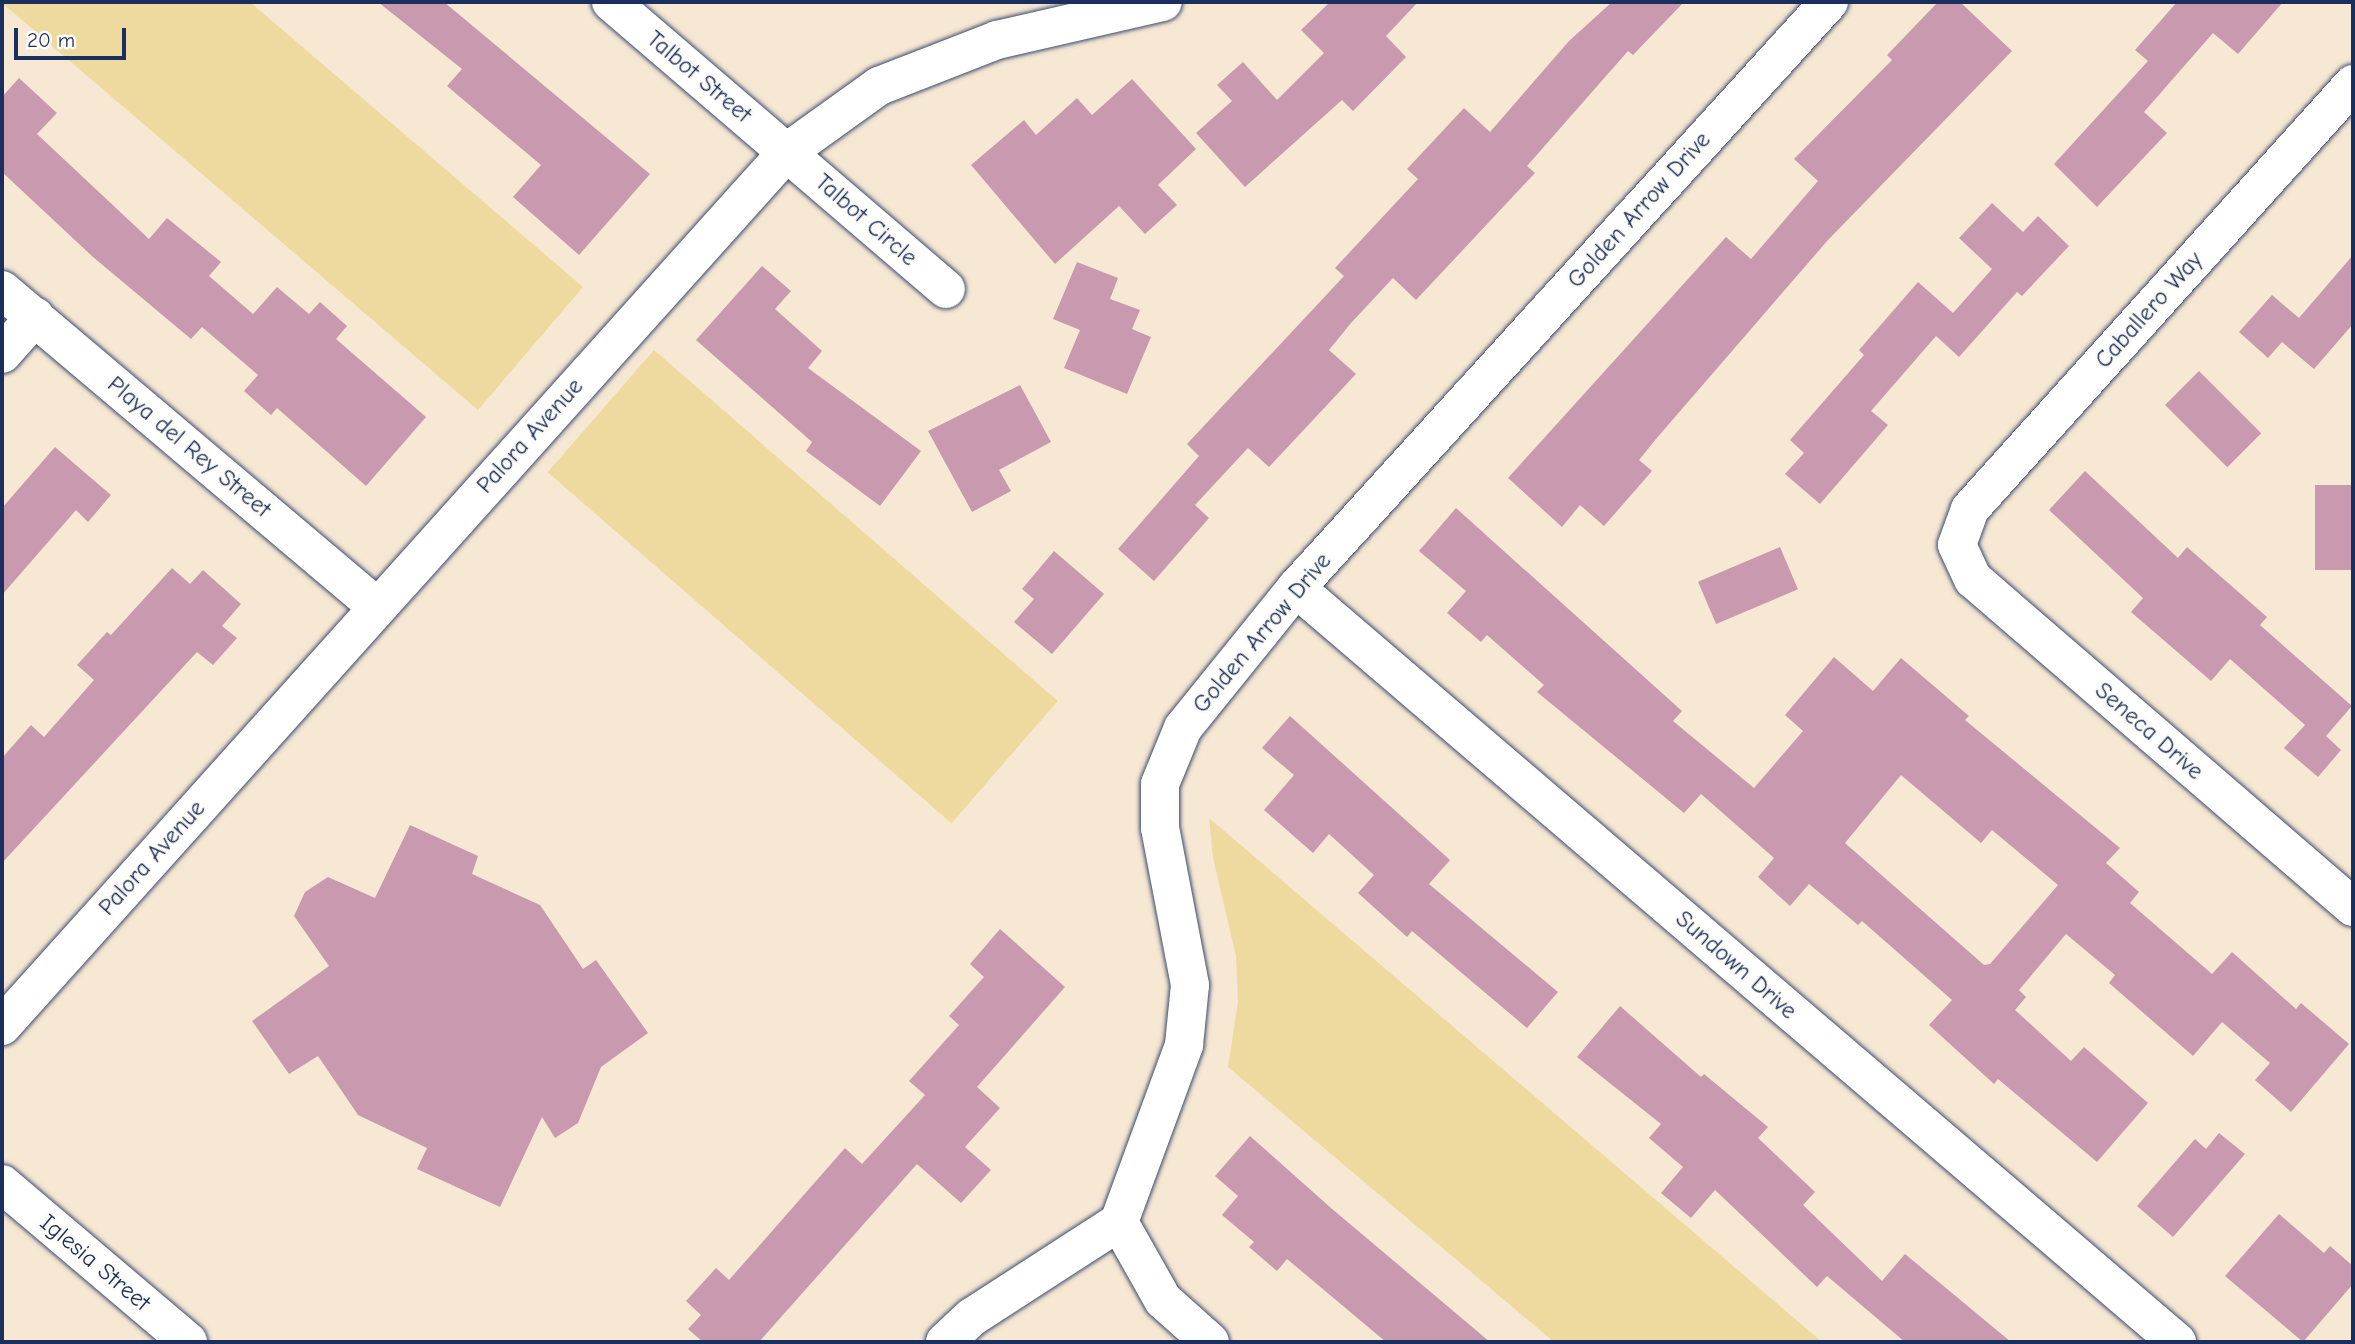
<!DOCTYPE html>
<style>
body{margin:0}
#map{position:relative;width:2355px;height:1344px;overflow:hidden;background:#f6e8d3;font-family:"Comic Neue",sans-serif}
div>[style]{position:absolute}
.sand>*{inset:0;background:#eeda9e;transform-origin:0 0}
.building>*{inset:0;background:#c99aaf;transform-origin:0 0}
.roads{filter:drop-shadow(0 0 2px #3c4b70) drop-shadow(0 0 2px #3c4b70)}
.minor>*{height:38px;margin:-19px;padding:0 19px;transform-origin:19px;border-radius:19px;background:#fff}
span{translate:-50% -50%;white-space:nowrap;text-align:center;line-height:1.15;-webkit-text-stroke:6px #fdfcf7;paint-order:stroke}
.street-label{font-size:24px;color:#1b2f5e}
.frame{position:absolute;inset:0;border:4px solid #1b2f5e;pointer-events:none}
.scale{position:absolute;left:14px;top:28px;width:112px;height:32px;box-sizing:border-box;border:4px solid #1b2f5e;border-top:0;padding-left:9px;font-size:21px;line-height:24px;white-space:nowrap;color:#1b2f5e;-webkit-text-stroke:5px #fdfcf7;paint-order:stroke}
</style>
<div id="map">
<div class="sand">
<div style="clip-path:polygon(250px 2px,583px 287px,478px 410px,2px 3px)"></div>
<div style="left:654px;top:350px;width:535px;height:162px;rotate:41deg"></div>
<div style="clip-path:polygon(1209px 818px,1822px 1342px,1554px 1342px,1228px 1067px,1238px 1002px,1236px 956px,1213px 858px)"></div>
</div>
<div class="building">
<div style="clip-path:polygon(378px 2px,444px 2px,650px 174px,579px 255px,513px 197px,541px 165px,447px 86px,462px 69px)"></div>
<div style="clip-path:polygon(1330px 2px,1418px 2px,1386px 36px,1406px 57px,1353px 111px,1342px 100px,1245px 187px,1196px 133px,1232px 101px,1217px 85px,1243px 62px,1277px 100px,1324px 53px,1301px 30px)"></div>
<div style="clip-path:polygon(1612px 2px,1684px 2px,1633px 55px,1628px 51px,1527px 166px,1535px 173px,1416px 300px,1393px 278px,1351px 323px,1329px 350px,1356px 374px,1269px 467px,1248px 448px,1195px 505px,1209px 518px,1154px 581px,1118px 549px,1199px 456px,1187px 444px,1344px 276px,1335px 268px,1418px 179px,1407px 169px,1464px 108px,1490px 132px,1569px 41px)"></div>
<div style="clip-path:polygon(1938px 2px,1960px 2px,2012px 51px,1828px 240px,1656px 439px,1639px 460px,1652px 471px,1604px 526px,1580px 505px,1562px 527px,1508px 478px,1726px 237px,1751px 259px,1818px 181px,1794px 159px,1892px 60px,1887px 55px)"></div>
<div style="clip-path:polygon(2177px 2px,2283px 2px,2238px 54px,2213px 33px,2144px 112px,2167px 133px,2097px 207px,2054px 164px,2148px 61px,2135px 50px)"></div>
<div style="clip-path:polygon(19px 78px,57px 113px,37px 134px,149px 239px,167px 218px,221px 262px,209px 276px,253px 314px,277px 287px,309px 314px,320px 302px,347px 326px,336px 339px,426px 417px,366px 486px,277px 408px,271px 415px,244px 391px,258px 375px,202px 327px,191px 339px,93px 257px,2px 172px,2px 97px)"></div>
<div style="clip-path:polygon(1132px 79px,1196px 149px,1158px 185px,1177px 205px,1145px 234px,1119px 206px,1055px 264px,971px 165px,1024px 120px,1036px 135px,1077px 98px,1092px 115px)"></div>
<div style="clip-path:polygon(1992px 203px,2023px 232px,2038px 216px,2069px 246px,2022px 296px,2017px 292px,1959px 357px,1936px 336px,1871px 411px,1888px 425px,1820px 504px,1785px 474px,1804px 453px,1790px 440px,1864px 355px,1859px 350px,1918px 282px,1953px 313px,1992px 269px,1959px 238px)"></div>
<div style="clip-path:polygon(2353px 255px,2353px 324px,2314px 369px,2282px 342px,2268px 358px,2239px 332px,2272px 295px,2299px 318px)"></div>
<div style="clip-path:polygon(1077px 262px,1118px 278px,1110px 299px,1140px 310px,1132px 329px,1151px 337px,1127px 394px,1064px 368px,1080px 330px,1053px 319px)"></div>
<div style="clip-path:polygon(762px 266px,791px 291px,775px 309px,822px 351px,808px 368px,921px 451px,880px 506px,806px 451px,812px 442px,696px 340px)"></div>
<div style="left:2199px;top:371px;width:88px;height:48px;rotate:45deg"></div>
<div style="clip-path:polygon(1020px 385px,1051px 442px,999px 470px,1011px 491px,972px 512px,928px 431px)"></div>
<div style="clip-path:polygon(55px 447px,111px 495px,88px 522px,76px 510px,2px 595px,2px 508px)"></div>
<div style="clip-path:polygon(2085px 471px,2178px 558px,2187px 547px,2267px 617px,2260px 625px,2352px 706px,2326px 736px,2341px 750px,2318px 777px,2284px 748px,2305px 725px,2230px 659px,2211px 681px,2131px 612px,2143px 598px,2049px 510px)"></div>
<div style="left:2353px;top:485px;width:85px;height:38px;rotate:90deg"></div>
<div style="clip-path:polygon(evenodd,1456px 508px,1682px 711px,1673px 721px,1754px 788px,1803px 731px,1785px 715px,1834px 657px,1873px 691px,1901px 658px,1969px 716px,1965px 720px,2120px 848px,2106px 863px,2139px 892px,2130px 903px,2212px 974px,2232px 952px,2296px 1009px,2301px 1003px,2349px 1044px,2291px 1112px,2255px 1080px,2270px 1063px,2222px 1022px,2193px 1056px,2109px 983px,2115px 975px,2066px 934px,2019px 990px,2026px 997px,2015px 1010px,2071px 1061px,2084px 1047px,2148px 1103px,2097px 1162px,1998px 1079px,1994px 1084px,1929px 1025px,1952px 1000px,1862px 921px,1858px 925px,1809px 884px,1790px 906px,1758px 877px,1774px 858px,1701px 794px,1684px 813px,1537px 692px,1544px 685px,1487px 635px,1481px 642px,1447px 613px,1466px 591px,1419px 551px,1456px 508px,1901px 775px,1981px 843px,1992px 830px,2058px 885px,1990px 964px,1984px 965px,1845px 843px,1901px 775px)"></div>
<div style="left:1780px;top:547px;width:46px;height:89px;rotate:67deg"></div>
<div style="clip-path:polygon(1054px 551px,1104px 594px,1052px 654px,1014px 622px,1034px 599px,1022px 589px)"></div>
<div style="clip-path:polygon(172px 568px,190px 584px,203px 570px,241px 604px,222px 626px,237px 638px,213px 665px,197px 652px,2px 863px,2px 758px,31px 725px,44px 737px,94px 680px,77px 665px,107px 632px,111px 635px)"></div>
<div style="clip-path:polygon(1290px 716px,1450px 860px,1429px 884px,1558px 992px,1527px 1028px,1412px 931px,1407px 937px,1358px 893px,1374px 875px,1329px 834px,1313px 853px,1264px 810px,1294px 775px,1262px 748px)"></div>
<div style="clip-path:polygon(410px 825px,478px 856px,472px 874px,540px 905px,583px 969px,596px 960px,648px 1033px,601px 1067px,578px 1123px,555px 1138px,542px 1117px,500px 1207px,417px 1169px,427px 1148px,358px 1115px,318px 1056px,289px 1074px,252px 1021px,329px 966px,294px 916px,305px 892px,328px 877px,375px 898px)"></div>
<div style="clip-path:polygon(1000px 929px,1065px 987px,977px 1087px,1000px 1108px,965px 1147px,991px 1170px,961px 1203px,917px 1164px,759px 1342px,703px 1342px,688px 1329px,701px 1315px,686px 1301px,716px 1268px,729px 1280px,845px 1148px,862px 1164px,925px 1095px,909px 1081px,959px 1025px,949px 1016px,984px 977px,970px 964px)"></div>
<div style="clip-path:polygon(1620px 1006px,1701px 1077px,1704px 1074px,1768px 1127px,1758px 1138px,1815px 1192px,1803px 1205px,1882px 1281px,1905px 1254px,2011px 1342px,1905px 1342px,1827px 1276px,1817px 1287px,1715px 1190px,1691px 1218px,1661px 1193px,1683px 1167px,1649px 1138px,1661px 1124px,1577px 1057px)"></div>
<div style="clip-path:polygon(2219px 1133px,2245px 1154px,2173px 1237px,2137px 1206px,2195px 1139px,2206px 1149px)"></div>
<div style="clip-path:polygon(1250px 1136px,1331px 1208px,1490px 1342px,1386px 1342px,1287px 1259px,1277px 1271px,1249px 1247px,1254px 1242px,1222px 1215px,1238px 1196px,1215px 1176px)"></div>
<div style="clip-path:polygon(2279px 1214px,2324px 1253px,2330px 1246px,2353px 1266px,2353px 1284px,2303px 1342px,2225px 1276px)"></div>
</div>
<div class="roads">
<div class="minor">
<div style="left:611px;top:2px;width:441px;rotate:40.6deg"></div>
<div style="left:2353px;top:84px;width:572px;rotate:132.02deg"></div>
<div style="left:1970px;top:509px;width:38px;rotate:110deg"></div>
<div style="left:1957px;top:545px;width:38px;rotate:65deg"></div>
<div style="left:1973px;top:579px;width:502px;rotate:40.8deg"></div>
<div style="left:2px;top:290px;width:490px;rotate:40.2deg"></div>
<div style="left:2px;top:354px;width:50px;rotate:-48.3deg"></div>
<div style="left:1296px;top:588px;width:1160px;rotate:40.56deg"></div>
<div style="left:2px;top:1026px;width:1175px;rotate:-48.07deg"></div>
<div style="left:787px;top:152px;width:113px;rotate:-35.7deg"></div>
<div style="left:879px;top:86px;width:127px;rotate:-21.3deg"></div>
<div style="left:997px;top:40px;width:170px;rotate:-12.9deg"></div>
<div style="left:2px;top:1184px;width:244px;rotate:40.3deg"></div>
<div style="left:1119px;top:1222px;width:90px;rotate:60.6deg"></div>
<div style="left:1163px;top:1300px;width:63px;rotate:41.8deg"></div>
<div style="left:945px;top:1342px;width:37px;rotate:-43deg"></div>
<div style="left:972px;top:1317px;width:175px;rotate:-32.9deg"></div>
<div style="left:1119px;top:1222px;width:189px;rotate:-69.8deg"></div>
<div style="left:1184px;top:1045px;width:60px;rotate:-84.3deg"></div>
<div style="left:1190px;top:985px;width:160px;rotate:-100.8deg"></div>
<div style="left:1160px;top:828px;width:44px;rotate:-90deg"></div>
<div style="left:1160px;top:784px;width:61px;rotate:-67.7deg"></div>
<div style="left:1183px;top:728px;width:180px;rotate:-51.1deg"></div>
<div style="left:1296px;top:588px;width:792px;rotate:-47.71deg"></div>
</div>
</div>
<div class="street-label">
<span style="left:699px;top:77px;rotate:40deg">Talbot Street</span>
<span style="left:1639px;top:210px;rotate:-48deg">Golden Arrow Drive</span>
<span style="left:866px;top:220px;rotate:41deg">Talbot Circle</span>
<span style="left:2149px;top:310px;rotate:-48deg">Caballero Way</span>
<span style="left:530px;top:436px;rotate:-48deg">Palora Avenue</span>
<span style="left:189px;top:447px;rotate:40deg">Playa del Rey Street</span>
<span style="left:1262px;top:633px;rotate:-50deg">Golden Arrow Drive</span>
<span style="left:2149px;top:731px;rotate:41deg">Seneca Drive</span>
<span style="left:152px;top:858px;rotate:-48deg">Palora Avenue</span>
<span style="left:1736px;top:965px;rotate:41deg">Sundown Drive</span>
<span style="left:95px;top:1263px;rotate:40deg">Iglesia Street</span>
</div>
<div class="frame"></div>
<div class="scale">20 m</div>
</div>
